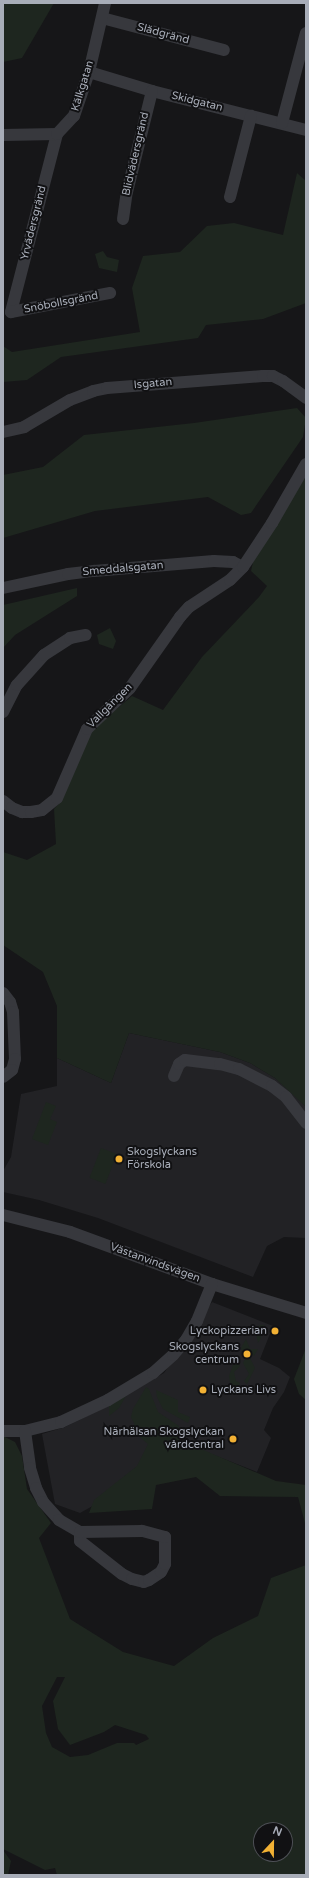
<!DOCTYPE html>
<meta charset="utf-8">
<style>
body{margin:0}
#map{position:relative;width:309px;height:1878px;overflow:hidden;background:#161618;font-family:"Varela Round",sans-serif}
div>[style]{position:absolute}
.built>*{inset:0;background:#222225}
.green>*{inset:0;background:#1e261f;transform-origin:0 0}
.minor>*{height:12px;margin:-6px;padding:0 6px;transform-origin:6px;border-radius:6px;background:#37383d}
.dots>*{width:11px;height:11px;translate:-50% -50%;box-sizing:border-box;border:2px solid #111113;border-radius:50%}
span{translate:-50% -50%;white-space:nowrap;text-align:center;line-height:1.15;-webkit-text-stroke:4px #111113;paint-order:stroke}
.street-label{font-size:11px;color:#a8adb8}
.poi-label{font-size:11px;color:#a8adb8}
.left{translate:0 -50%;text-align:left}
.right{translate:-100% -50%;text-align:right}
.frame{position:absolute;inset:0;border:4px solid #a8adb8;pointer-events:none}
.north{position:absolute;left:253px;top:1822px;width:40px;height:40px;box-sizing:border-box;background:#111113;border:1px solid #4d4f55;border-radius:50%;rotate:22deg;font-size:11px;font-weight:700;line-height:16px;text-align:center;color:#a8adb8}
.north::after{content:'';display:block;margin:auto;width:14px;height:18px;background:#f2b134;clip-path:polygon(50% 0,100% 100%,50% 72%,0 100%)}
</style>
<div id="map">
<div class="built">
<div style="clip-path:polygon(129px 1033px,220px 1052px,250px 1063px,275px 1078px,299px 1099px,306px 1107px,306px 1238px,284px 1237px,267px 1246px,253px 1277px,98px 1218px,39px 1200px,3px 1192px,3px 1171px,11px 1157px,21px 1094px,57px 1086px,57px 1058px,111px 1083px)"></div>
<div style="clip-path:polygon(212px 1302px,273px 1326px,260px 1359px,279px 1368px,290px 1377px,284px 1392px,273px 1408px,264px 1430px,271px 1438px,257px 1472px,206px 1452px,145px 1477px,80px 1513px,55px 1504px,42px 1434px,65px 1427px,102px 1409px,164px 1373px)"></div>
</div>
<div class="green">
<div style="clip-path:polygon(3px 3px,54px 3px,22px 58px,3px 62px)"></div>
<div style="clip-path:polygon(297px 173px,306px 181px,306px 303px,263px 319px,206px 325px,198px 338px,61px 357px,27px 380px,3px 382px,3px 346px,12px 352px,140px 332px,132px 288px,143px 256px,180px 252px,207px 226px,234px 223px,283px 235px)"></div>
<div style="clip-path:polygon(103px 251px,107px 257px,119px 260px,117px 272px,99px 268px,95px 254px)"></div>
<div style="clip-path:polygon(297px 408px,306px 418px,303px 437px,251px 513px,241px 515px,208px 497px,95px 511px,3px 538px,3px 475px,43px 467px,84px 435px,194px 423px)"></div>
<div style="clip-path:polygon(306px 476px,306px 1107px,275px 1078px,250px 1063px,220px 1052px,129px 1033px,111px 1083px,57px 1058px,57px 1006px,43px 972px,3px 945px,3px 852px,27px 860px,56px 844px,54px 809px,62px 800px,91px 731px,132px 696px,163px 710px,202px 657px,259px 597px,267px 586px,251px 571px,253px 562px)"></div>
<div style="clip-path:polygon(77px 588px,77px 596px,15px 635px,3px 648px,3px 605px)"></div>
<div style="clip-path:polygon(110px 628px,116px 641px,113px 649px,99px 644px,97px 635px)"></div>
<div style="clip-path:polygon(46px 1102px,56px 1106px,50px 1119px,57px 1122px,48px 1145px,32px 1139px)"></div>
<div style="left:101px;top:1148px;width:17px;height:32px;rotate:21deg"></div>
<div style="clip-path:polygon(260px 1325px,264px 1325px,266px 1328px,260px 1332px,261px 1338px,258px 1343px,256px 1333px,249px 1335px,246px 1332px,249px 1330px,255px 1330px)"></div>
<div style="clip-path:polygon(246px 1339px,250px 1349px,258px 1349px,254px 1356px,250px 1353px,242px 1353px,241px 1348px)"></div>
<div style="clip-path:polygon(306px 1348px,306px 1400px,299px 1394px,294px 1379px)"></div>
<div style="clip-path:polygon(246px 1357px,250px 1358px,255px 1368px,247px 1384px,244px 1381px,249px 1374px,243px 1363px)"></div>
<div style="clip-path:polygon(237px 1361px,240px 1366px,234px 1372px,236px 1381px,240px 1383px,238px 1388px,230px 1383px,229px 1376px,234px 1362px)"></div>
<div style="clip-path:polygon(146px 1387px,149px 1389px,158px 1412px,179px 1426px,178px 1433px,180px 1440px,276px 1481px,306px 1485px,306px 1527px,298px 1497px,220px 1496px,196px 1477px,156px 1485px,152px 1509px,89px 1513px,94px 1500px,137px 1466px,148px 1444px,135px 1433px,134px 1423px,131px 1417px,133px 1409px)"></div>
<div style="clip-path:polygon(156px 1390px,178px 1400px,178px 1412px,190px 1417px,188px 1423px,163px 1409px,157px 1397px)"></div>
<div style="clip-path:polygon(126px 1396px,119px 1408px,109px 1416px,109px 1405px)"></div>
<div style="clip-path:polygon(evenodd,3px 1436px,15px 1442px,22px 1456px,27px 1489px,51px 1523px,39px 1538px,70px 1619px,123px 1652px,174px 1666px,213px 1638px,258px 1616px,271px 1578px,306px 1565px,306px 1875px,57px 1875px,55px 1868px,45px 1870px,3px 1849px,3px 1436px,57px 1677px,65px 1677px,53px 1701px,58px 1729px,70px 1745px,104px 1732px,115px 1725px,146px 1735px,149px 1739px,136px 1745px,134px 1743px,117px 1743px,88px 1755px,70px 1757px,52px 1747px,46px 1733px,42px 1706px,57px 1677px,3px 1436px,261px 1830px,285px 1830px,285px 1854px,261px 1854px,261px 1830px)"></div>
<div style="clip-path:polygon(3px 1850px,11px 1861px,8px 1875px,3px 1875px)"></div>
</div>
<div class="minor">
<div style="left:102px;top:18px;width:126px;rotate:14.7deg"></div>
<div style="left:89px;top:72px;width:66px;rotate:16.8deg"></div>
<div style="left:152px;top:91px;width:159px;rotate:14.2deg"></div>
<div style="left:282px;top:123px;width:93px;rotate:-75.1deg"></div>
<div style="left:57px;top:134px;width:184px;rotate:104.5deg"></div>
<div style="left:11px;top:312px;width:101px;rotate:-10.9deg"></div>
<div style="left:3px;top:135px;width:54px;rotate:-1.1deg"></div>
<div style="left:57px;top:134px;width:25px;rotate:-47deg"></div>
<div style="left:74px;top:116px;width:46px;rotate:-71.2deg"></div>
<div style="left:89px;top:72px;width:71px;rotate:-76.9deg"></div>
<div style="left:230px;top:197px;width:84px;rotate:-75.5deg"></div>
<div style="left:123px;top:219px;width:27px;rotate:-82deg"></div>
<div style="left:127px;top:192px;width:104px;rotate:-76.1deg"></div>
<div style="left:3px;top:432px;width:22px;rotate:-13deg"></div>
<div style="left:24px;top:427px;width:53px;rotate:-30.4deg"></div>
<div style="left:70px;top:400px;width:25px;rotate:-21deg"></div>
<div style="left:93px;top:391px;width:14px;rotate:-12deg"></div>
<div style="left:107px;top:388px;width:156px;rotate:-4.4deg"></div>
<div style="left:263px;top:376px;width:10px"></div>
<div style="left:273px;top:376px;width:11px;rotate:27deg"></div>
<div style="left:283px;top:381px;width:29px;rotate:36deg"></div>
<div style="left:3px;top:588px;width:66px;rotate:-12.2deg"></div>
<div style="left:68px;top:574px;width:26px;rotate:-7deg"></div>
<div style="left:94px;top:571px;width:120px;rotate:-4.8deg"></div>
<div style="left:214px;top:561px;width:19px;rotate:3deg"></div>
<div style="left:233px;top:562px;width:11px;rotate:27deg"></div>
<div style="left:3px;top:712px;width:30px;rotate:-63deg"></div>
<div style="left:17px;top:685px;width:40px;rotate:-48deg"></div>
<div style="left:44px;top:655px;width:31px;rotate:-33deg"></div>
<div style="left:70px;top:638px;width:16px;rotate:-11deg"></div>
<div style="left:3px;top:801px;width:11px;rotate:38deg"></div>
<div style="left:12px;top:808px;width:11px;rotate:22deg"></div>
<div style="left:22px;top:812px;width:9px"></div>
<div style="left:31px;top:812px;width:11px;rotate:-10deg"></div>
<div style="left:42px;top:810px;width:19px;rotate:-39deg"></div>
<div style="left:57px;top:798px;width:75px;rotate:-66.5deg"></div>
<div style="left:87px;top:729px;width:59px;rotate:-43.6deg"></div>
<div style="left:130px;top:688px;width:87px;rotate:-54.8deg"></div>
<div style="left:180px;top:617px;width:13px;rotate:-48deg"></div>
<div style="left:189px;top:607px;width:49px;rotate:-33.4deg"></div>
<div style="left:230px;top:580px;width:18px;rotate:-45deg"></div>
<div style="left:243px;top:567px;width:53px;rotate:-56.6deg"></div>
<div style="left:272px;top:523px;width:68px;rotate:-60deg"></div>
<div style="left:3px;top:993px;width:11px;rotate:52deg"></div>
<div style="left:10px;top:1002px;width:10px;rotate:73deg"></div>
<div style="left:13px;top:1012px;width:47px;rotate:87.6deg"></div>
<div style="left:15px;top:1059px;width:11px;rotate:105deg"></div>
<div style="left:12px;top:1070px;width:11px;rotate:142deg"></div>
<div style="left:174px;top:1076px;width:13px;rotate:-67deg"></div>
<div style="left:179px;top:1064px;width:7px;rotate:-34deg"></div>
<div style="left:185px;top:1060px;width:35px;rotate:7deg"></div>
<div style="left:220px;top:1064px;width:20px;rotate:15deg"></div>
<div style="left:239px;top:1069px;width:37px;rotate:27deg"></div>
<div style="left:272px;top:1086px;width:18px;rotate:38deg"></div>
<div style="left:286px;top:1097px;width:33px;rotate:52deg"></div>
<div style="left:3px;top:1215px;width:69px;rotate:14.2deg"></div>
<div style="left:70px;top:1232px;width:151px;rotate:20.1deg"></div>
<div style="left:212px;top:1284px;width:98px;rotate:17.1deg"></div>
<div style="left:3px;top:1431px;width:22px"></div>
<div style="left:25px;top:1431px;width:37px;rotate:-14deg"></div>
<div style="left:61px;top:1422px;width:52px;rotate:-25.1deg"></div>
<div style="left:108px;top:1400px;width:52px;rotate:-31deg"></div>
<div style="left:153px;top:1373px;width:27px;rotate:-42deg"></div>
<div style="left:173px;top:1355px;width:20px;rotate:-49deg"></div>
<div style="left:186px;top:1340px;width:22px;rotate:-60deg"></div>
<div style="left:197px;top:1321px;width:40px;rotate:-68deg"></div>
<div style="left:25px;top:1431px;width:37px;rotate:82deg"></div>
<div style="left:30px;top:1468px;width:21px;rotate:73deg"></div>
<div style="left:36px;top:1488px;width:16px;rotate:63deg"></div>
<div style="left:43px;top:1502px;width:24px;rotate:48deg"></div>
<div style="left:59px;top:1520px;width:24px;rotate:30deg"></div>
<div style="left:80px;top:1532px;width:9px;rotate:90deg"></div>
<div style="left:80px;top:1541px;width:53px;rotate:38.2deg"></div>
<div style="left:122px;top:1574px;width:11px;rotate:27deg"></div>
<div style="left:132px;top:1579px;width:12px;rotate:14deg"></div>
<div style="left:144px;top:1582px;width:5px;rotate:-22deg"></div>
<div style="left:149px;top:1580px;width:14px;rotate:-34deg"></div>
<div style="left:161px;top:1572px;width:9px;rotate:-63deg"></div>
<div style="left:165px;top:1564px;width:27px;rotate:-90deg"></div>
<div style="left:165px;top:1537px;width:24px;rotate:-165deg"></div>
<div style="left:142px;top:1531px;width:62px;rotate:179.1deg"></div>
</div>
<div class="dots">
<div style="left:119px;top:1159px;background:#f2b134"></div>
<div style="left:275px;top:1331px;background:#f2b134"></div>
<div style="left:247px;top:1354px;background:#f2b134"></div>
<div style="left:203px;top:1390px;background:#f2b134"></div>
<div style="left:233px;top:1439px;background:#f2b134"></div>
</div>
<div class="street-label">
<span style="left:163px;top:34px;rotate:15deg">Slädgränd</span>
<span style="left:83px;top:86px;rotate:-73deg">Kälkgatan</span>
<span style="left:197px;top:102px;rotate:14deg">Skidgatan</span>
<span style="left:136px;top:154px;rotate:-77deg">Blidvädersgränd</span>
<span style="left:34px;top:223px;rotate:-76deg">Yrvädersgränd</span>
<span style="left:61px;top:303px;rotate:-11deg">Snöbollsgränd</span>
<span style="left:153px;top:384px;rotate:-5deg">Isgatan</span>
<span style="left:123px;top:569px;rotate:-5deg">Smeddalsgatan</span>
<span style="left:110px;top:706px;rotate:-45deg">Vallgången</span>
<span style="left:155px;top:1263px;rotate:20deg">Västanvindsvägen</span>
</div>
<div class="poi-label">
<span class="left" style="left:127px;top:1159px">Skogslyckans<br>Förskola</span>
<span class="right" style="left:267px;top:1331px">Lyckopizzerian</span>
<span class="right" style="left:239px;top:1354px">Skogslyckans<br>centrum</span>
<span class="left" style="left:211px;top:1390px">Lyckans Livs</span>
<span class="right" style="left:224px;top:1439px">Närhälsan Skogslyckan<br>vårdcentral</span>
</div>
<div class="frame"></div>
<div class="north">N</div>
</div>
